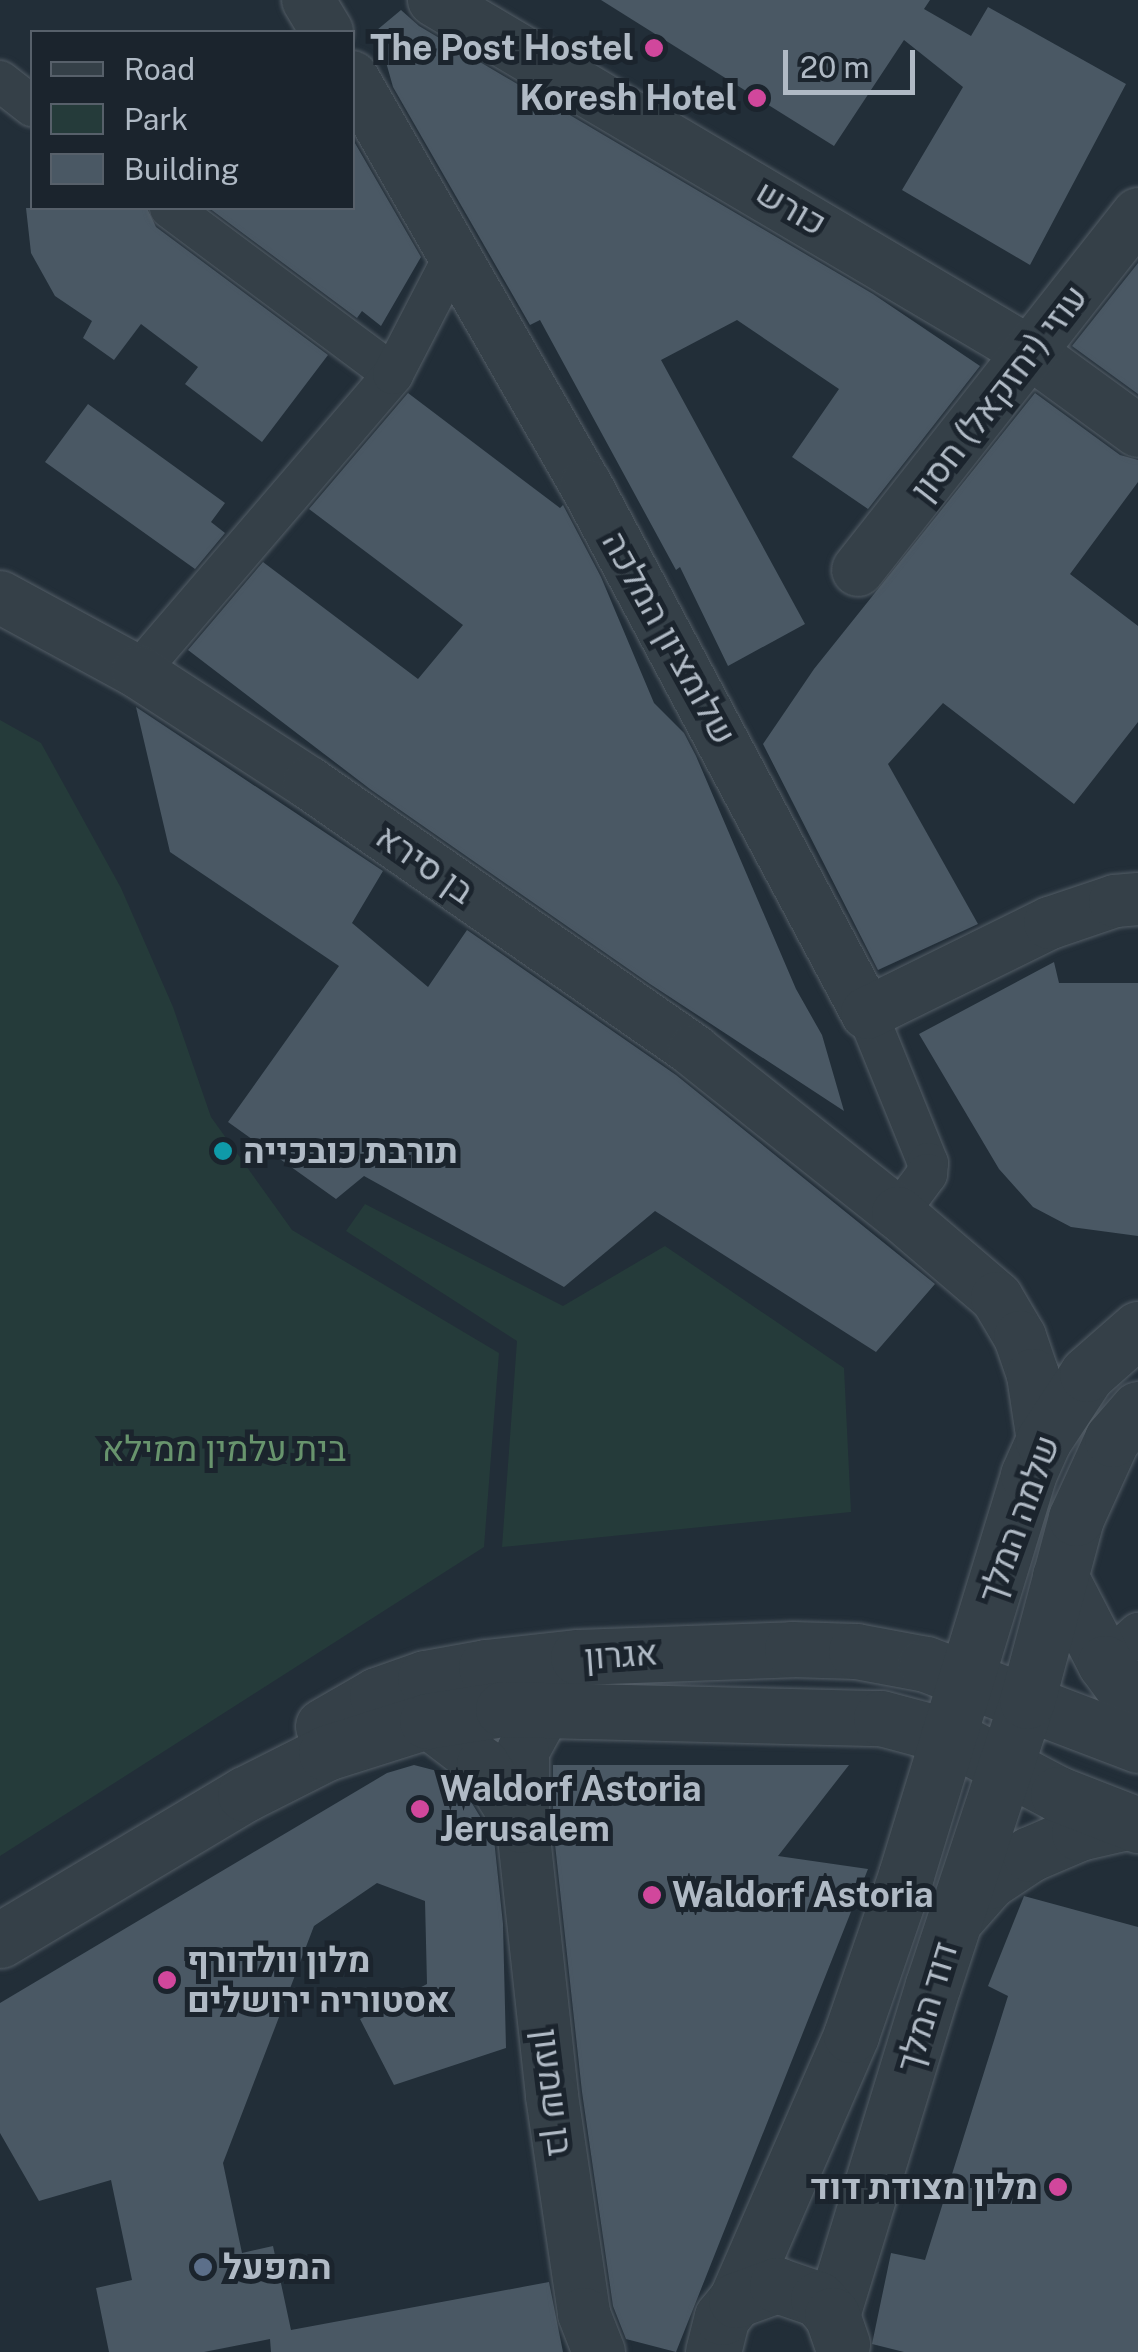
<!DOCTYPE html>
<meta charset="utf-8">
<style>
body{margin:0}
#map{position:relative;width:1138px;height:2352px;overflow:hidden;background:#222e38;font-family:"Public Sans",Heebo,sans-serif}
div>[style]{position:absolute}
.green>*{inset:0;background:#253b3a}
.building>*{inset:0;background:#4a5864}
.roads{filter:drop-shadow(0 0 2px #535d66) drop-shadow(0 0 2px #535d66)}
.pedestrian>*{height:40px;margin:-20px;padding:0 20px;transform-origin:20px;border-radius:20px;background:#354048}
.minor>*{height:52px;margin:-26px;padding:0 26px;transform-origin:26px;border-radius:26px;background:#354048}
.tertiary>*{height:55px;margin:-27.5px;padding:0 27.5px;transform-origin:27.5px;border-radius:27.5px;background:#354048}
.dots>*{width:28px;height:28px;translate:-50% -50%;box-sizing:border-box;border:5px solid #1b242d;border-radius:50%}
span{translate:-50% -50%;white-space:nowrap;text-align:center;line-height:1.15;-webkit-text-stroke:10px #1b242d;paint-order:stroke}
.poi-label{font-size:35px;color:#b0bac5;font-weight:700}
.right{translate:-100% -50%;text-align:right}
.left{translate:0 -50%;text-align:left}
.street-label{font-size:35px;color:#b0bac5}
.park-label{font-size:35px;color:#68946d}
.legend{position:absolute;left:30px;top:30px;width:325px;height:180px;box-sizing:border-box;background:#1b242d;border:2px solid #57606a;margin:0;padding:12px 18px;list-style:none;font-size:30px;color:#b0bac5}
.legend li{display:flex;align-items:center;gap:20px;height:50px}
.legend b{width:50px;border:2px solid #57606a}
.scale{position:absolute;left:783px;top:50px;width:132px;height:45px;box-sizing:border-box;border:5px solid #b0bac5;border-top:0;padding-left:12px;font-size:30px;line-height:35px;white-space:nowrap;color:#b0bac5;-webkit-text-stroke:8px #1b242d;paint-order:stroke}
</style>
<div id="map">
<div class="green">
<div style="clip-path:polygon(0 720px,41px 743px,121px 888px,173px 1007px,211px 1117px,292px 1230px,499px 1353px,484px 1547px,0 1856px)"></div>
<div style="clip-path:polygon(365px 1204px,563px 1306px,665px 1246px,844px 1368px,851px 1512px,502px 1547px,517px 1341px,346px 1231px)"></div>
</div>
<div class="building">
<div style="clip-path:polygon(601px 0,930px 0,924px 9px,971px 36px,988px 7px,1126px 84px,1030px 265px,902px 190px,963px 87px,904px 40px,834px 146px)"></div>
<div style="clip-path:polygon(401px 10px,419px 26px,873px 294px,980px 366px,868px 509px,792px 457px,839px 389px,737px 320px,661px 360px,805px 624px,728px 666px,680px 567px,676px 570px,540px 320px,530px 325px,393px 87px,377px 30px)"></div>
<div style="clip-path:polygon(352px 138px,421px 257px,381px 326px,362px 311px,357px 318px,209px 208px,352px 208px)"></div>
<div style="clip-path:polygon(26px 208px,147px 208px,156px 227px,328px 355px,262px 442px,185px 384px,198px 367px,141px 324px,114px 360px,83px 338px,92px 321px,55px 296px,31px 253px)"></div>
<div style="clip-path:polygon(1138px 263px,1138px 394px,1072px 346px)"></div>
<div style="clip-path:polygon(408px 393px,560px 508px,563px 505px,601px 577px,654px 703px,684px 733px,696px 756px,796px 989px,822px 1035px,844px 1111px,650px 984px,370px 789px,188px 650px,263px 562px,418px 679px,463px 625px,309px 509px)"></div>
<div style="clip-path:polygon(1035px 393px,1120px 455px,1138px 460px,1138px 482px,1070px 574px,1138px 626px,1138px 722px,1074px 804px,943px 703px,888px 764px,978px 924px,878px 970px,763px 744px,814px 669px)"></div>
<div style="clip-path:polygon(88px 404px,225px 503px,211px 522px,225px 533px,195px 569px,45px 462px)"></div>
<div style="clip-path:polygon(136px 707px,383px 871px,352px 923px,428px 987px,467px 930px,676px 1075px,935px 1284px,876px 1352px,655px 1211px,564px 1287px,364px 1176px,336px 1199px,228px 1122px,339px 966px,170px 852px)"></div>
<div style="clip-path:polygon(1054px 962px,1059px 983px,1138px 983px,1138px 1236px,1071px 1227px,1033px 1207px,999px 1169px,919px 1034px)"></div>
<div style="clip-path:polygon(414px 1765px,441px 1772px,460px 1784px,494px 1839px,503px 1924px,506px 2048px,394px 2085px,360px 2019px,427px 1984px,425px 1901px,377px 1883px,314px 1926px,223px 2163px,242px 2253px,273px 2246px,291px 2330px,549px 2282px,563px 2352px,271px 2352px,270px 2339px,204px 2352px,109px 2352px,96px 2288px,132px 2280px,111px 2180px,39px 2201px,0 2133px,0 2003px,387px 1773px)"></div>
<div style="clip-path:polygon(553px 1765px,849px 1765px,778px 1856px,868px 1869px,676px 2352px,626px 2339px,613px 2306px,582px 2092px,553px 1826px)"></div>
<div style="clip-path:polygon(1024px 1896px,1138px 1927px,1138px 2352px,904px 2352px,872px 2344px,891px 2253px,925px 2260px,1008px 1996px,988px 1986px)"></div>
</div>
<div class="roads">
<div class="pedestrian">
<div style="left:0;top:81px;width:41px;rotate:38deg"></div>
<div style="left:170px;top:208px;width:278px;rotate:36.7deg"></div>
<div style="left:138px;top:672px;width:392px;rotate:-49.4deg"></div>
<div style="left:393px;top:374px;width:133px;rotate:-62.7deg"></div>
<div style="left:867px;top:1013px;width:162px;rotate:67.9deg"></div>
<div style="left:928px;top:1163px;width:11px;rotate:95deg"></div>
<div style="left:927px;top:1174px;width:49px;rotate:126.6deg"></div>
<div style="left:1105px;top:1663px;width:45px;rotate:-42.3deg"></div>
</div>
<div class="minor">
<div style="left:308px;top:0;width:37px;rotate:59deg"></div>
<div style="left:434px;top:0;width:694px;rotate:30.6deg"></div>
<div style="left:1031px;top:353px;width:132px;rotate:36.1deg"></div>
<div style="left:352px;top:77px;width:470px;rotate:60.2deg"></div>
<div style="left:586px;top:485px;width:598px;rotate:61.98deg"></div>
<div style="left:867px;top:1013px;width:204px;rotate:-26.2deg"></div>
<div style="left:1050px;top:923px;width:69px;rotate:-18.7deg"></div>
<div style="left:1115px;top:901px;width:23px;rotate:-5deg"></div>
<div style="left:858px;top:570px;width:453px;rotate:-51.8deg"></div>
<div style="left:0;top:597px;width:157px;rotate:28.5deg"></div>
<div style="left:138px;top:672px;width:204px;rotate:33deg"></div>
<div style="left:309px;top:783px;width:469px;rotate:34.8deg"></div>
<div style="left:694px;top:1051px;width:260px;rotate:38.5deg"></div>
<div style="left:898px;top:1213px;width:130px;rotate:40.6deg"></div>
<div style="left:997px;top:1298px;width:45px;rotate:59.5deg"></div>
<div style="left:1020px;top:1337px;width:40px;rotate:71.1deg"></div>
<div style="left:1033px;top:1375px;width:67px;rotate:81.4deg"></div>
<div style="left:546px;top:1709px;width:48px;rotate:118.7deg"></div>
<div style="left:523px;top:1751px;width:77px;rotate:90deg"></div>
<div style="left:523px;top:1828px;width:270px;rotate:83.8deg"></div>
<div style="left:552px;top:2096px;width:220px;rotate:81.6deg"></div>
<div style="left:584px;top:2314px;width:41px;rotate:68.5deg"></div>
<div style="left:427px;top:1721px;width:71px;rotate:37.5deg"></div>
<div style="left:483px;top:1764px;width:74px;rotate:58.2deg"></div>
</div>
<div class="tertiary">
<div style="left:1060px;top:1576px;width:98px;rotate:62.7deg"></div>
<div style="left:1105px;top:1663px;width:56px;rotate:53.7deg"></div>
<div style="left:323px;top:1726px;width:62px;rotate:-29.9deg"></div>
<div style="left:377px;top:1695px;width:51px;rotate:-19.5deg"></div>
<div style="left:425px;top:1678px;width:62px;rotate:-10.2deg"></div>
<div style="left:486px;top:1667px;width:93px;rotate:-6.2deg"></div>
<div style="left:578px;top:1657px;width:214px;rotate:-2.1deg"></div>
<div style="left:792px;top:1649px;width:64px;rotate:1.8deg"></div>
<div style="left:856px;top:1651px;width:71px;rotate:10.5deg"></div>
<div style="left:926px;top:1664px;width:227px;rotate:20.9deg"></div>
<div style="left:959px;top:1915px;width:45px;rotate:-48.6deg"></div>
<div style="left:989px;top:1881px;width:49px;rotate:-33.4deg"></div>
<div style="left:1030px;top:1854px;width:53px;rotate:-23.2deg"></div>
<div style="left:1079px;top:1833px;width:49px;rotate:-12.9deg"></div>
<div style="left:0;top:1940px;width:285px;rotate:-30.8deg"></div>
<div style="left:245px;top:1794px;width:91px;rotate:-26.8deg"></div>
<div style="left:326px;top:1753px;width:106px;rotate:-17.6deg"></div>
<div style="left:427px;top:1721px;width:77px;rotate:-9deg"></div>
<div style="left:503px;top:1709px;width:378px;rotate:1.4deg"></div>
<div style="left:881px;top:1718px;width:69px;rotate:15deg"></div>
<div style="left:948px;top:1736px;width:124px;rotate:27.8deg"></div>
<div style="left:1058px;top:1794px;width:86px;rotate:21.2deg"></div>
<div style="left:736px;top:2300px;width:289px;rotate:-66.5deg"></div>
<div style="left:851px;top:2035px;width:169px;rotate:-71deg"></div>
<div style="left:906px;top:1875px;width:418px;rotate:-73deg"></div>
<div style="left:1028px;top:1475px;width:37px;rotate:-66deg"></div>
<div style="left:1043px;top:1441px;width:80px;rotate:-56.7deg"></div>
<div style="left:1087px;top:1374px;width:68px;rotate:-41.4deg"></div>
<div style="left:832px;top:2315px;width:345px;rotate:-73deg"></div>
<div style="left:933px;top:1985px;width:299px;rotate:-71.7deg"></div>
<div style="left:1027px;top:1701px;width:189px;rotate:-75deg"></div>
<div style="left:1076px;top:1518px;width:87px;rotate:-65.5deg"></div>
<div style="left:1112px;top:1439px;width:40px;rotate:-49deg"></div>
<div style="left:713px;top:2352px;width:36px;rotate:-76deg"></div>
<div style="left:722px;top:2317px;width:22px;rotate:-51deg"></div>
<div style="left:736px;top:2300px;width:44px;rotate:-20.1deg"></div>
<div style="left:777px;top:2285px;width:43px;rotate:18.9deg"></div>
<div style="left:818px;top:2299px;width:21px;rotate:49deg"></div>
<div style="left:832px;top:2315px;width:31px;rotate:71deg"></div>
</div>
</div>
<div class="dots">
<div style="left:654px;top:48px;background:#d1479c"></div>
<div style="left:757px;top:98px;background:#d1479c"></div>
<div style="left:223px;top:1151px;background:#0f9aa8"></div>
<div style="left:420px;top:1809px;background:#d1479c"></div>
<div style="left:652px;top:1895px;background:#d1479c"></div>
<div style="left:167px;top:1980px;background:#d1479c"></div>
<div style="left:1058px;top:2187px;background:#d1479c"></div>
<div style="left:203px;top:2267px;background:#5c6f8a"></div>
</div>
<div class="poi-label">
<span class="right" style="left:634px;top:48px">The Post Hostel</span>
<span class="right" style="left:737px;top:98px">Koresh Hotel</span>
<span class="left" style="left:243px;top:1151px">תורבת כובכייה</span>
<span class="left" style="left:440px;top:1809px">Waldorf Astoria<br>Jerusalem</span>
<span class="left" style="left:672px;top:1895px">Waldorf Astoria</span>
<span class="left" style="left:187px;top:1980px">מלון וולדורף<br>אסטוריה ירושלים</span>
<span class="right" style="left:1038px;top:2187px">מלון מצודת דוד</span>
<span class="left" style="left:223px;top:2267px">המפעל</span>
</div>
<div class="street-label">
<span style="left:791px;top:208px;rotate:30deg">כורש</span>
<span style="left:999px;top:393px;rotate:-52deg">עוזי (יחזקאל) חסון</span>
<span style="left:669px;top:638px;rotate:61deg">שלומציון המלכה</span>
<span style="left:425px;top:864px;rotate:35deg">בן סירא</span>
<span style="left:1019px;top:1519px;rotate:-70deg">שלמה המלך</span>
<span style="left:621px;top:1655px;rotate:-4deg">אגרון</span>
<span style="left:927px;top:2007px;rotate:-73deg">דוד המלך</span>
<span style="left:553px;top:2092px;rotate:83deg">בן שמעון</span>
</div>
<div class="park-label">
<span style="left:224px;top:1449px">בית עלמין ממילא</span>
</div>
<ul class="legend">
<li><b style="height:12px;background:#354048"></b>Road</li>
<li><b style="height:28px;background:#253b3a"></b>Park</li>
<li><b style="height:28px;background:#4a5864"></b>Building</li>
</ul>
<div class="scale">20 m</div>
</div>
